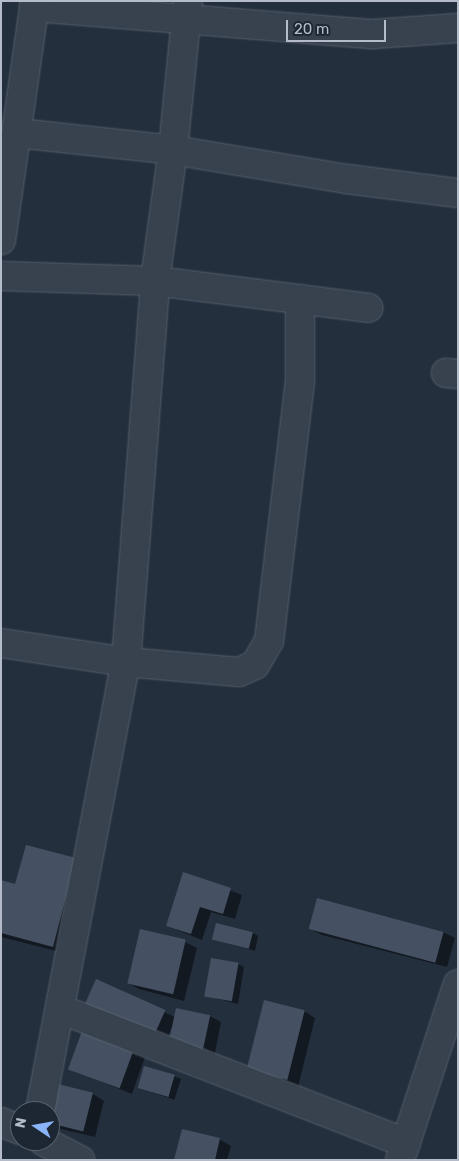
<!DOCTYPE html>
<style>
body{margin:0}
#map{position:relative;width:459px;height:1161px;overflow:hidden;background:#242f3e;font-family:Rubik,sans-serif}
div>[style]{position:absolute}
.shadow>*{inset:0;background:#0007;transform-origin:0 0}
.building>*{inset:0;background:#455162;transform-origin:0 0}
.roads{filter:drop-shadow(0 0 1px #565f6c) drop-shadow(0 0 1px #565f6c)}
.minor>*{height:28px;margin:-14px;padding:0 14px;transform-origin:14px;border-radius:14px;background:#38414e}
span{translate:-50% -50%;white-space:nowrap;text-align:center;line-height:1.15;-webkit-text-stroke:4px #1d2633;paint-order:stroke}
.frame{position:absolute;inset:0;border:2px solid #b4bcc9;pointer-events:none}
.north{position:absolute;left:10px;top:1101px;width:50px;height:50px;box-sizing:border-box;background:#1d2633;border:1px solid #59626f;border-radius:50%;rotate:282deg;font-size:14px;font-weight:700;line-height:20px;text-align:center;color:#b4bcc9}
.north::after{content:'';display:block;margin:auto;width:18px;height:22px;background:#8ab4f8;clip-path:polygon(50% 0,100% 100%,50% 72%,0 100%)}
.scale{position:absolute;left:286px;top:20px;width:100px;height:22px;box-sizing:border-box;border:2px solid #b4bcc9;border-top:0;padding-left:6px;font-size:15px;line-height:18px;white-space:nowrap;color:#b4bcc9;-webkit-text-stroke:4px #1d2633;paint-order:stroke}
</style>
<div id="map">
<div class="shadow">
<div style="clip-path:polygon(75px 859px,68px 954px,1px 937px,1px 882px,16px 886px)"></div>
<div style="clip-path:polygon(184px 873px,242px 895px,235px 919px,211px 912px,202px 940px,167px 926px)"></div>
<div style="clip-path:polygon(310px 929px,443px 932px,455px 938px,447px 967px,322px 935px)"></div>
<div style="clip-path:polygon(253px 933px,258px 936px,255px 951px,213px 939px)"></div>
<div style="clip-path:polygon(185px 942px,197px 948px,184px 1001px,139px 989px,128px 983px)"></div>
<div style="clip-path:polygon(238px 964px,244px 967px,238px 1004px,206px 996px)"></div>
<div style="clip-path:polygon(96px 981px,175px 1017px,210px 1016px,221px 1022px,214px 1058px,172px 1026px,166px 1042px)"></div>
<div style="clip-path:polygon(304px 1011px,315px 1018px,298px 1087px,259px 1076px)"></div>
<div style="clip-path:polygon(134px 1051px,145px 1057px,132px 1094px,70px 1069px)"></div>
<div style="left:145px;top:1067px;width:38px;height:22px;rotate:18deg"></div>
<div style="clip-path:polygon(59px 1085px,93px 1094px,104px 1101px,95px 1137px,61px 1129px,50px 1122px)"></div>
<div style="clip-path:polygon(219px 1139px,231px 1146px,227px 1160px,176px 1160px)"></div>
</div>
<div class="building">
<div style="clip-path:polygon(26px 845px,76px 858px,53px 947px,1px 933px,1px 880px,15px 884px)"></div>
<div style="clip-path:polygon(183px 872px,231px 888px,223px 914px,200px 907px,191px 934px,166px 926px)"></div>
<div style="left:317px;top:898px;width:131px;height:32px;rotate:15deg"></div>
<div style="left:216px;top:923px;width:38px;height:17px;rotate:14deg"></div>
<div style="left:140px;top:929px;width:47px;height:56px;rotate:13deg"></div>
<div style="left:211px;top:958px;width:28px;height:39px;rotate:10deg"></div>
<div style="left:96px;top:979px;width:76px;height:29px;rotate:24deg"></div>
<div style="left:264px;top:1000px;width:42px;height:72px;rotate:14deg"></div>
<div style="left:176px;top:1008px;width:35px;height:39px;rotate:12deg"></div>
<div style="left:82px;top:1031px;width:55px;height:41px;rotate:20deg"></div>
<div style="left:144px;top:1066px;width:32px;height:23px;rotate:16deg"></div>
<div style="left:58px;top:1084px;width:36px;height:40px;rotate:14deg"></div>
<div style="clip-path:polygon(182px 1129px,220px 1138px,215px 1160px,174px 1160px)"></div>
</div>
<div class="roads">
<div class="minor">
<div style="left:34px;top:7px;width:340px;rotate:4.6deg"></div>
<div style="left:373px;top:34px;width:85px;rotate:-4deg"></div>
<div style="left:17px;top:133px;width:157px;rotate:6.2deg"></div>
<div style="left:173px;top:150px;width:176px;rotate:9.5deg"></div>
<div style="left:347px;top:179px;width:112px;rotate:7.2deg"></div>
<div style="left:1px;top:240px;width:241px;rotate:-81.9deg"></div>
<div style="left:1px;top:276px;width:154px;rotate:1.9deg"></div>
<div style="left:155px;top:281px;width:215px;rotate:7.2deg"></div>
<div style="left:446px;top:373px;width:12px;rotate:5deg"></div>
<div style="left:1px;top:643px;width:126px;rotate:8.6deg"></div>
<div style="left:126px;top:662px;width:113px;rotate:5.1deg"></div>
<div style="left:239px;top:672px;width:17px;rotate:-24deg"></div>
<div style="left:255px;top:665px;width:28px;rotate:-60deg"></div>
<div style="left:269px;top:641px;width:261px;rotate:-83.2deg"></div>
<div style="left:300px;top:382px;width:83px;rotate:-90deg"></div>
<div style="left:60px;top:1009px;width:371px;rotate:21.2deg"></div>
<div style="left:40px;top:1111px;width:457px;rotate:-79.2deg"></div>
<div style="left:126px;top:662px;width:382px;rotate:-85.6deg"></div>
<div style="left:155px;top:281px;width:132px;rotate:-82.2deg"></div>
<div style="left:173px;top:150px;width:150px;rotate:-84.3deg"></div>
<div style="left:1px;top:1122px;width:21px;rotate:23deg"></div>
<div style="left:43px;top:1141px;width:42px;rotate:27.2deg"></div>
<div style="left:400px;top:1160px;width:185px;rotate:-71.8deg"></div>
</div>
</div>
<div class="frame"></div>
<div class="north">N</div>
<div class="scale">20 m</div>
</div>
